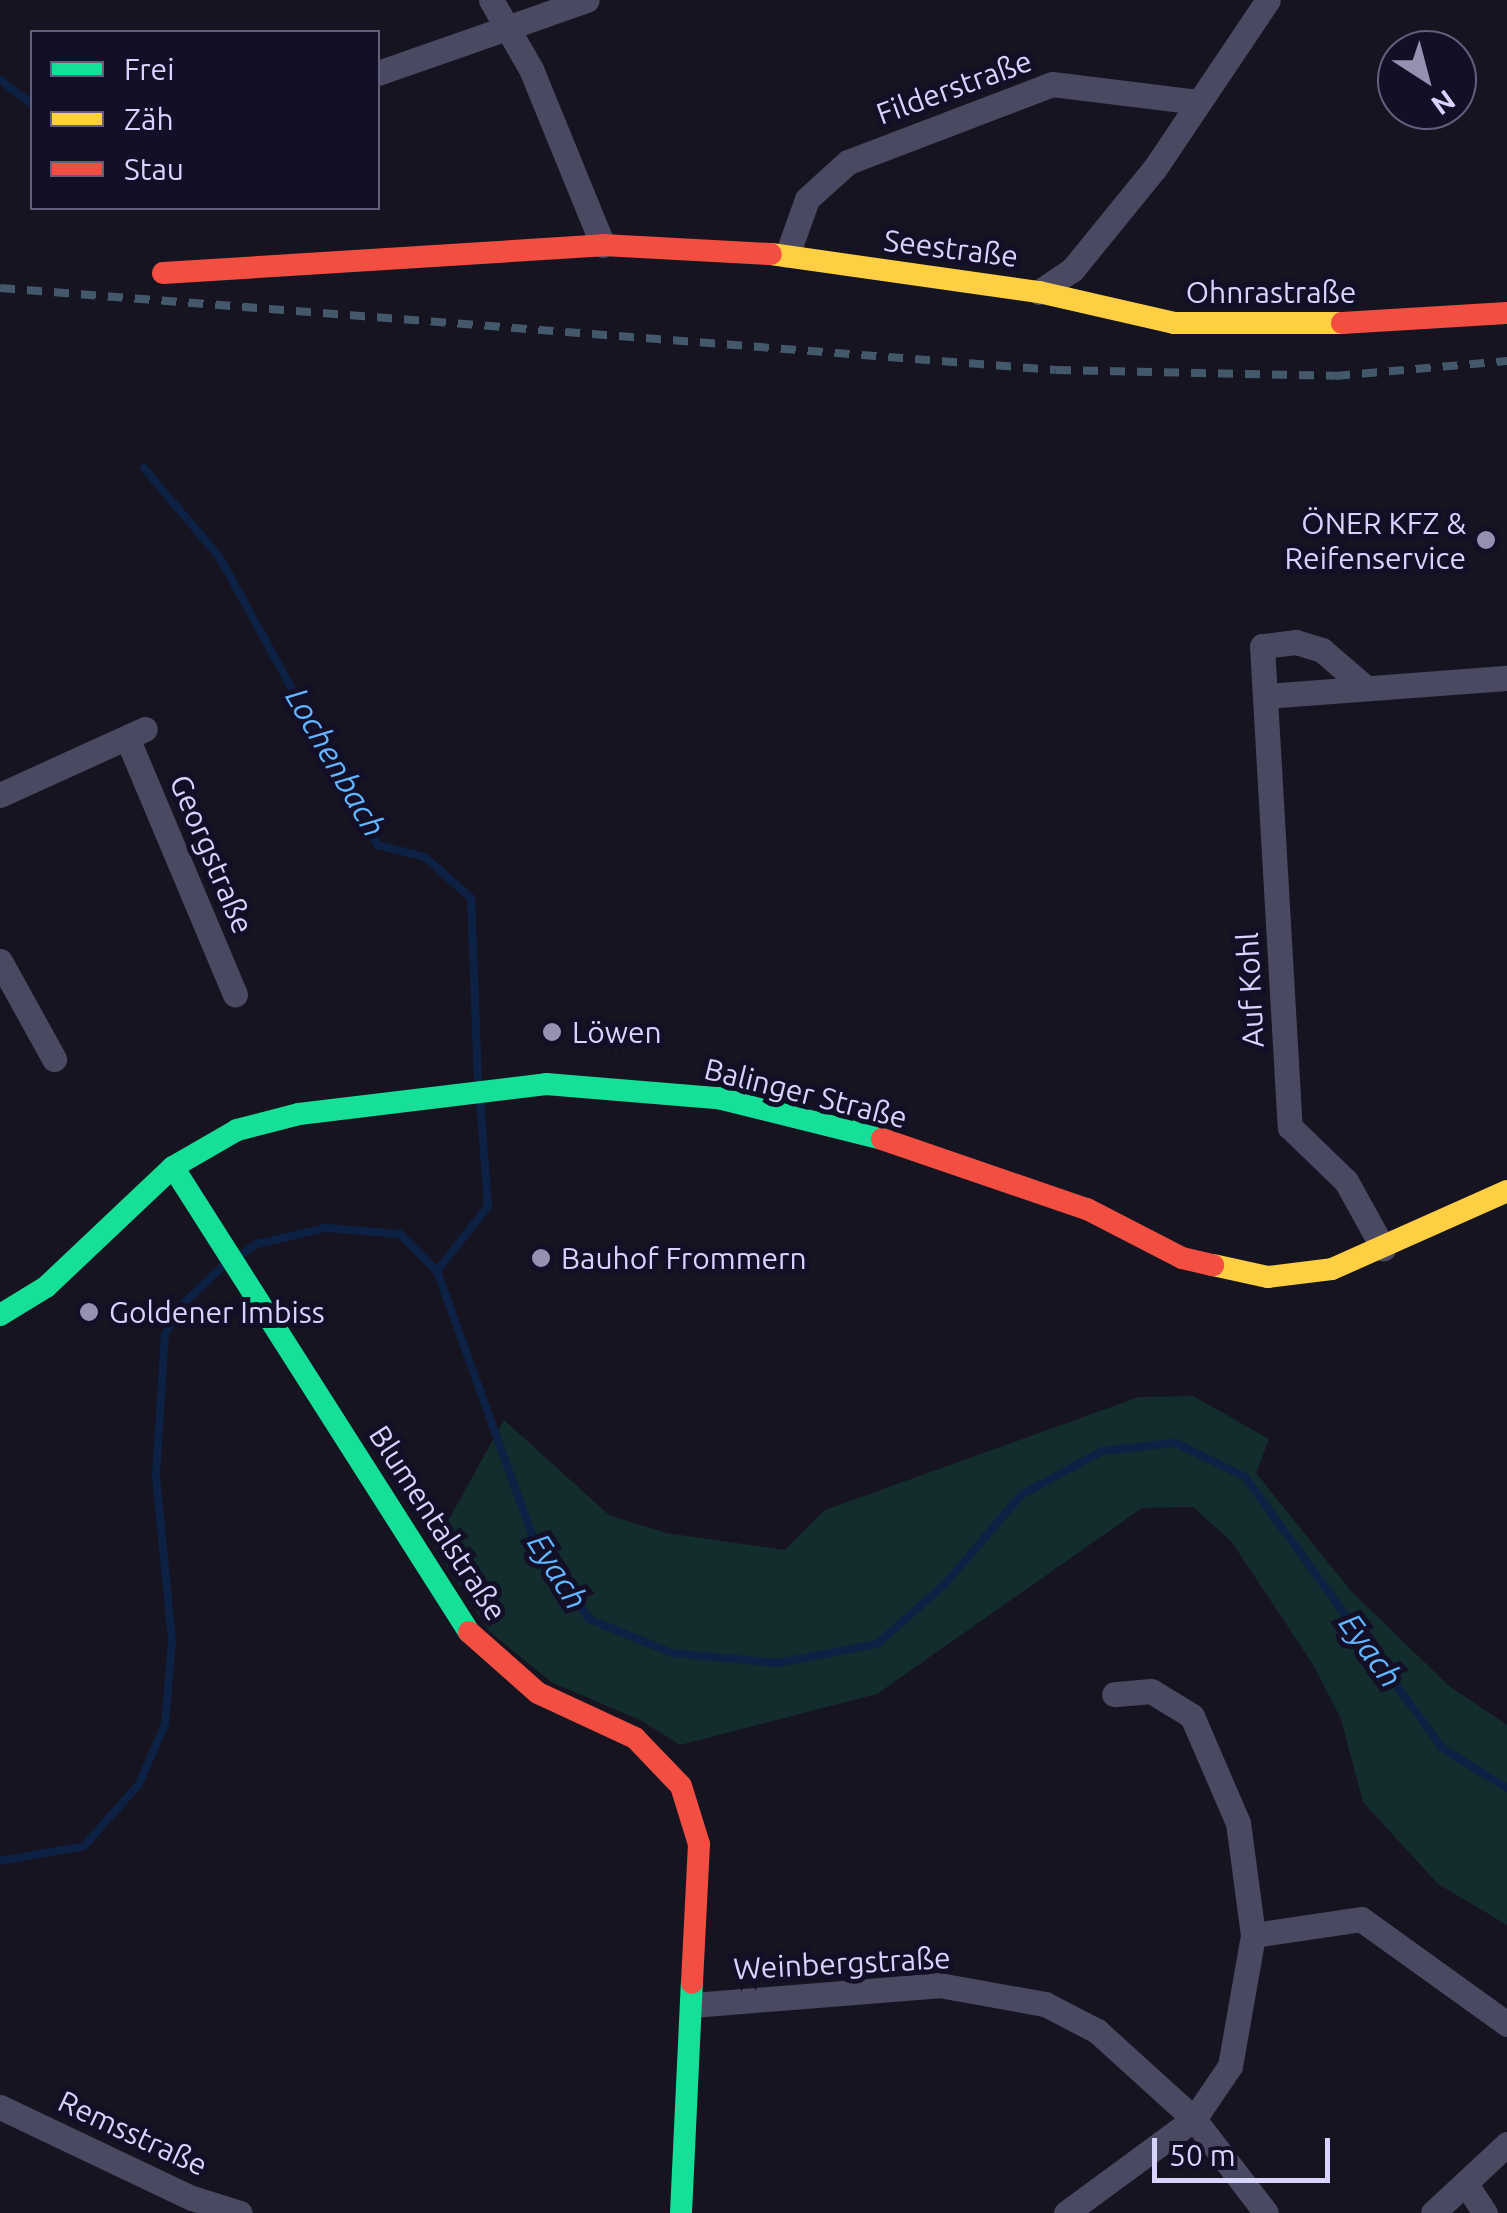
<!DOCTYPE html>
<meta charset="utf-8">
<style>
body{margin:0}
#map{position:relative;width:1507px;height:2213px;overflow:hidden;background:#161421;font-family:Ubuntu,sans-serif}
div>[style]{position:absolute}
.green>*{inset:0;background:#132c2d}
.stream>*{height:8px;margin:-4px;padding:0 4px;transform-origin:4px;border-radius:4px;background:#0d2144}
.street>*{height:25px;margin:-12.5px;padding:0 12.5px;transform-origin:12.5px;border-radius:12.5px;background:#4a4962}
.fast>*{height:22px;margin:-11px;padding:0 11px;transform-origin:11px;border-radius:11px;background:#16e098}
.slow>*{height:22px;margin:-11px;padding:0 11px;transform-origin:11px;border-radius:11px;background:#ffcf43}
.jam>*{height:22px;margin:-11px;padding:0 11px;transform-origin:11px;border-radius:11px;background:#f24e42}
.rail>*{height:8px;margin-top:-4px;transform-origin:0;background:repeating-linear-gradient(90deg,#43596b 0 15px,transparent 0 27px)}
.dots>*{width:28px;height:28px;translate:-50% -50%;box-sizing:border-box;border:5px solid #130f26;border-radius:50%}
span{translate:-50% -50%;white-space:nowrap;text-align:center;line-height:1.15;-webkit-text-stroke:10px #130f26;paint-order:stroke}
.street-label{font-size:30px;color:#d9d4ff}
.poi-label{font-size:30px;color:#d9d4ff}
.right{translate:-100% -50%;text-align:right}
.left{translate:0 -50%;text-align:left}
.water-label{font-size:32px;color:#62b6ff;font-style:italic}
.legend{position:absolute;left:30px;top:30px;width:350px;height:180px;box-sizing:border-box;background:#130f26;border:2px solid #625e7d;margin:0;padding:12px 18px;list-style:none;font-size:30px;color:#d9d4ff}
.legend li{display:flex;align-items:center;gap:20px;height:50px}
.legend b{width:50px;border:2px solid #625e7d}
.north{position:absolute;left:1377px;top:30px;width:100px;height:100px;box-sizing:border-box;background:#130f26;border:2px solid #625e7d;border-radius:50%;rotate:144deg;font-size:28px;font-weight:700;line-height:40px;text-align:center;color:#d9d4ff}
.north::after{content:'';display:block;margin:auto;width:35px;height:45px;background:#9591b1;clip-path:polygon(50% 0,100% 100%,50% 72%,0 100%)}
.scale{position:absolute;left:1152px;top:2138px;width:178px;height:45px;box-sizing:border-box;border:5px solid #d9d4ff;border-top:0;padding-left:12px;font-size:30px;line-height:35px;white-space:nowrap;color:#d9d4ff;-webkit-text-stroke:8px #130f26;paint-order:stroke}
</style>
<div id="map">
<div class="green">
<div style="clip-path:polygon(1193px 1396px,1269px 1439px,1256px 1473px,1351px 1591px,1449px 1686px,1507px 1725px,1507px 1925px,1438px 1884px,1363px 1802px,1341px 1719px,1314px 1666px,1231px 1541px,1193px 1507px,1142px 1508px,877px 1694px,680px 1745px,640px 1720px,551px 1682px,489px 1631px,434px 1546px,504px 1420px,609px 1515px,666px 1533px,785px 1550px,825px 1510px,1139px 1397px)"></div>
</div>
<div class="stream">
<div style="left:0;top:80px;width:36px;rotate:37deg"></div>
<div style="left:144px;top:468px;width:118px;rotate:49.8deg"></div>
<div style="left:220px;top:558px;width:328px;rotate:61.2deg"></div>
<div style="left:378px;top:845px;width:49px;rotate:14.3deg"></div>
<div style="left:425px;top:857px;width:62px;rotate:41.7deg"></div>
<div style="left:471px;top:898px;width:182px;rotate:87.8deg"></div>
<div style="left:239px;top:1256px;width:22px;rotate:-34deg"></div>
<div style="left:257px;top:1244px;width:71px;rotate:-13.1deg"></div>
<div style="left:326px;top:1228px;width:74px;rotate:4.6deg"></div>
<div style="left:400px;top:1234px;width:52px;rotate:45deg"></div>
<div style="left:437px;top:1271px;width:287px;rotate:70.2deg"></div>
<div style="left:534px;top:1541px;width:95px;rotate:54.8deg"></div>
<div style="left:589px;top:1619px;width:90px;rotate:22.3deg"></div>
<div style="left:672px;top:1653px;width:106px;rotate:5.4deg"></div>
<div style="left:778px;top:1663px;width:101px;rotate:-10.9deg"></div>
<div style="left:877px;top:1644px;width:91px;rotate:-41.4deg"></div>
<div style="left:945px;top:1584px;width:117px;rotate:-49.5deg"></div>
<div style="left:1021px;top:1495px;width:92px;rotate:-28.5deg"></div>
<div style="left:1102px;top:1451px;width:74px;rotate:-6.2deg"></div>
<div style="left:1176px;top:1443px;width:77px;rotate:26.2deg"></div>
<div style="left:1245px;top:1477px;width:335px;rotate:54deg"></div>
<div style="left:1442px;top:1748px;width:76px;rotate:31.6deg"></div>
<div style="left:437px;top:1271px;width:83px;rotate:-51.9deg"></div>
<div style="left:488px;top:1206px;width:107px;rotate:-94.3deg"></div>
<div style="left:0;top:1861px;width:85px;rotate:-10.1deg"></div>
<div style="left:84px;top:1846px;width:83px;rotate:-48.4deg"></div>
<div style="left:139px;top:1784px;width:65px;rotate:-66.6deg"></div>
<div style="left:165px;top:1724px;width:84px;rotate:-85.2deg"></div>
<div style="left:172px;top:1640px;width:165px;rotate:-95.6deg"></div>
<div style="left:156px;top:1476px;width:142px;rotate:-86.4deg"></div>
<div style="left:165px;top:1334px;width:35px;rotate:-59deg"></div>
<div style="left:183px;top:1304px;width:55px;rotate:-43.5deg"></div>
</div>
<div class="street">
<div style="left:491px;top:0;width:80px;rotate:59.9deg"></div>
<div style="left:531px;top:69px;width:190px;rotate:67.8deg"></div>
<div style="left:378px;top:73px;width:221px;rotate:-19.3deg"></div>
<div style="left:787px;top:255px;width:59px;rotate:-70.3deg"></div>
<div style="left:807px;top:199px;width:55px;rotate:-42.1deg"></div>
<div style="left:848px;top:162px;width:218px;rotate:-20.9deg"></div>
<div style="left:1052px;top:84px;width:148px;rotate:7deg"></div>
<div style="left:1039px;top:292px;width:40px;rotate:-34deg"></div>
<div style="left:1072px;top:270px;width:132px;rotate:-50.9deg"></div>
<div style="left:1155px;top:168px;width:202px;rotate:-56.1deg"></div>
<div style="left:1366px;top:688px;width:58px;rotate:-139.2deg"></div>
<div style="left:1322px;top:650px;width:27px;rotate:-163deg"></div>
<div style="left:1296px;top:642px;width:34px;rotate:173deg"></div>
<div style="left:1262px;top:646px;width:482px;rotate:86.7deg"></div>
<div style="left:1290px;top:1127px;width:78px;rotate:44deg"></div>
<div style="left:1346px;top:1181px;width:77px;rotate:61.1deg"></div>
<div style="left:1265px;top:696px;width:243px;rotate:-4.3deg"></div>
<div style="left:128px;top:740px;width:276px;rotate:67.2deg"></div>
<div style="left:0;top:795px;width:159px;rotate:-24.5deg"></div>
<div style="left:0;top:961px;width:112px;rotate:61.1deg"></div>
<div style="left:1253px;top:1935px;width:109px;rotate:-8.4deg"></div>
<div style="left:1361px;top:1919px;width:180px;rotate:35.7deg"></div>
<div style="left:693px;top:2005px;width:247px;rotate:-4.6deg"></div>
<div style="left:939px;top:1985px;width:108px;rotate:10.2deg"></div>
<div style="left:1045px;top:2004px;width:59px;rotate:27.4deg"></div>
<div style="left:1097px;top:2031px;width:131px;rotate:42.2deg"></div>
<div style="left:1194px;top:2119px;width:118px;rotate:52.5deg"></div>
<div style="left:0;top:2107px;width:212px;rotate:25.4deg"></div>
<div style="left:192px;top:2198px;width:50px;rotate:17.4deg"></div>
<div style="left:1466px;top:2184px;width:35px;rotate:57deg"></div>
<div style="left:1066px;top:2213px;width:159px;rotate:-36.3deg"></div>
<div style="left:1194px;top:2119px;width:64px;rotate:-55.8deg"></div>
<div style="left:1230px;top:2066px;width:133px;rotate:-80deg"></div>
<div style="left:1253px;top:1935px;width:113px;rotate:-97.6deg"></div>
<div style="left:1238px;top:1823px;width:116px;rotate:-113.3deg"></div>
<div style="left:1192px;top:1716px;width:48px;rotate:-148.6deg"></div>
<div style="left:1151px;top:1691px;width:37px;rotate:175deg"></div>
<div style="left:1433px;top:2213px;width:101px;rotate:-43deg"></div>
</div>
<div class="fast">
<div style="left:173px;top:1167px;width:551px;rotate:57.52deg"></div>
<div style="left:0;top:1315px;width:54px;rotate:-31.3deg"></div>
<div style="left:46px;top:1287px;width:175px;rotate:-43.4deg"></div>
<div style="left:173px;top:1167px;width:74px;rotate:-30deg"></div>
<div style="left:237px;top:1130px;width:64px;rotate:-14.5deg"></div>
<div style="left:299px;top:1114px;width:249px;rotate:-6.9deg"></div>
<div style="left:546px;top:1084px;width:173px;rotate:4.7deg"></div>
<div style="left:718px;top:1098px;width:169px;rotate:14deg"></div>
<div style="left:681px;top:2213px;width:230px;rotate:-87.3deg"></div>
</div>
<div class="slow">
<div style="left:771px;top:254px;width:271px;rotate:8.1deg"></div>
<div style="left:1039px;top:292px;width:139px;rotate:12.9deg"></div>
<div style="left:1174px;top:323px;width:168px"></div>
<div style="left:1213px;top:1265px;width:56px;rotate:12.3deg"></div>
<div style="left:1268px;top:1277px;width:64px;rotate:-7.1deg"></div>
<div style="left:1332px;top:1269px;width:192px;rotate:-24deg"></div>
</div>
<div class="jam">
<div style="left:163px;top:273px;width:441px;rotate:-3.6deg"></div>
<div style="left:603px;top:245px;width:168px;rotate:3.1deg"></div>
<div style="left:1342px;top:323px;width:165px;rotate:-3.5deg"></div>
<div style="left:882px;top:1139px;width:217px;rotate:18.9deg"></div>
<div style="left:1087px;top:1209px;width:107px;rotate:27.3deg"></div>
<div style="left:1182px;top:1258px;width:32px;rotate:13deg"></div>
<div style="left:469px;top:1632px;width:92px;rotate:41.5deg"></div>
<div style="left:538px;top:1693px;width:107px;rotate:24.9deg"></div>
<div style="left:635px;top:1738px;width:66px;rotate:46.2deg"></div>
<div style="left:681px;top:1786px;width:61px;rotate:72.8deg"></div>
<div style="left:699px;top:1844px;width:139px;rotate:92.9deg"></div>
</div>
<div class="rail">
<div style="left:0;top:288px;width:1059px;rotate:4.44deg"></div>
<div style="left:1056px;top:370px;width:279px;rotate:1.2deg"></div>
<div style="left:1335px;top:376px;width:173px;rotate:-5deg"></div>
</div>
<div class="dots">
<div style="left:1486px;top:540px;background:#9591b1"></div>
<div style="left:552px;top:1032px;background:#9591b1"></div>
<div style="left:541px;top:1258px;background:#9591b1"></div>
<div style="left:89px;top:1312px;background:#9591b1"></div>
</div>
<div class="street-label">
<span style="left:954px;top:87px;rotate:-20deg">Filderstraße</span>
<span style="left:951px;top:248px;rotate:7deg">Seestraße</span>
<span style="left:1271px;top:292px">Ohnrastraße</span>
<span style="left:212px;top:854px;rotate:67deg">Georgstraße</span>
<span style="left:1250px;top:990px;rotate:-93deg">Auf Kohl</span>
<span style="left:806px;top:1093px;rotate:14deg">Balinger Straße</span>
<span style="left:438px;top:1523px;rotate:57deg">Blumentalstraße</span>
<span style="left:842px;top:1963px;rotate:-3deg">Weinbergstraße</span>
<span style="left:133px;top:2133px;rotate:25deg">Remsstraße</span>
</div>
<div class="poi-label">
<span class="right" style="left:1466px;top:540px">ÖNER KFZ &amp;<br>Reifenservice</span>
<span class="left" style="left:572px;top:1032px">Löwen</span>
<span class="left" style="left:561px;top:1258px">Bauhof Frommern</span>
<span class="left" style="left:109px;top:1312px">Goldener Imbiss</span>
</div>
<div class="water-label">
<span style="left:336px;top:762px;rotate:60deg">Lochenbach</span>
<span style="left:558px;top:1571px;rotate:58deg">Eyach</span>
<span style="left:1371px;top:1650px;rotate:54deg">Eyach</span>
</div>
<ul class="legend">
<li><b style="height:12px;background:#16e098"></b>Frei</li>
<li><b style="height:12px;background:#ffcf43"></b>Zäh</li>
<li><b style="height:12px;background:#f24e42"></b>Stau</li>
</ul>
<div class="north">N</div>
<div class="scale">50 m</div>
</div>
